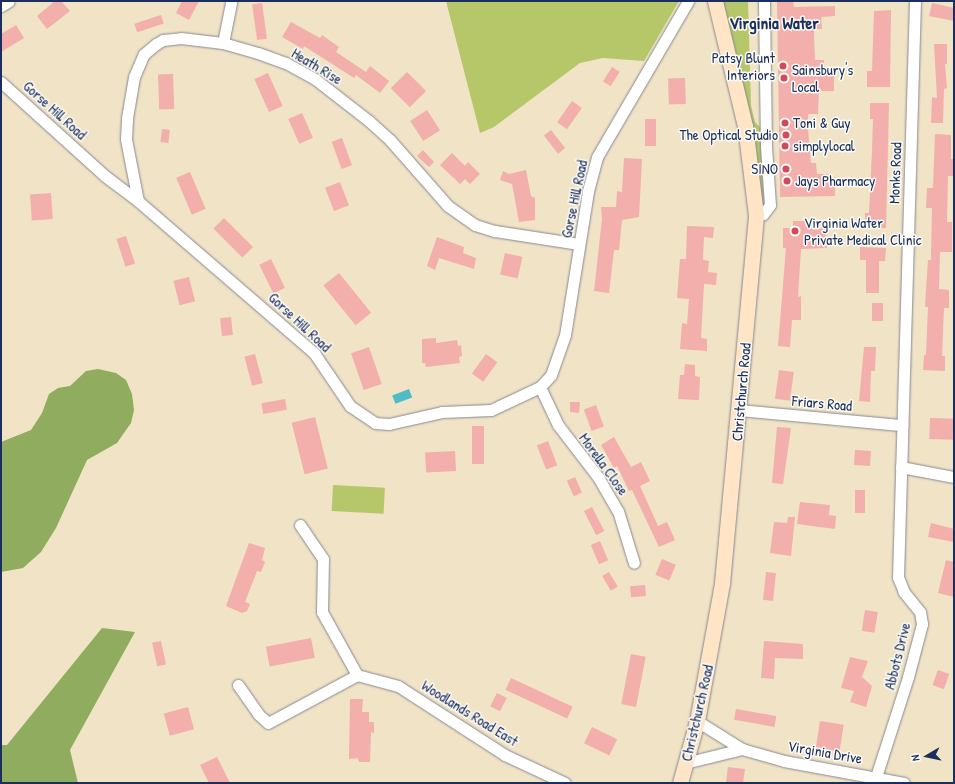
<!DOCTYPE html>
<style>
body{margin:0}
#map{position:relative;width:955px;height:784px;overflow:hidden;background:#f1e3c6;font-family:"Patrick Hand",sans-serif}
div>[style]{position:absolute}
.green>*{inset:0;background:#b6c76a;transform-origin:0 0}
.forest>*{inset:0;background:#90ac5e}
.water>*{inset:0;background:#4ebcc7;transform-origin:0 0}
.building>*{inset:0;background:#f2afab;transform-origin:0 0}
.roads{filter:drop-shadow(0 0 1px #868992) drop-shadow(0 0 1px #868992)}
.street>*{height:11px;margin:-5.5px;padding:0 5.5px;transform-origin:5.5px;border-radius:5.5px;background:#fff}
.secondary>*{height:15px;margin:-7.5px;padding:0 7.5px;transform-origin:7.5px;border-radius:7.5px;background:#ffe4c6}
.dots>*{width:11px;height:11px;translate:-50% -50%;box-sizing:border-box;border:2px solid #fdfcf7;border-radius:50%}
span{translate:-50% -50%;white-space:nowrap;text-align:center;line-height:1.15;-webkit-text-stroke:3px #fdfcf7;paint-order:stroke}
.poi-label{font-size:15px;color:#1b2f5e}
.right{translate:-100% -50%;text-align:right}
.left{translate:0 -50%;text-align:left}
.street-label{font-size:15px;color:#1b2f5e}
.quarter-label{font-size:17px;color:#1b2f5e;font-weight:700}
.frame{position:absolute;inset:0;border:2px solid #1b2f5e;pointer-events:none}
.north{position:absolute;left:907px;top:736px;width:40px;height:40px;-webkit-text-stroke:3px #fdfcf7;paint-order:stroke;rotate:261deg;font-size:11px;font-weight:700;line-height:16px;text-align:center;color:#1b2f5e}
.north::after{content:'';display:block;margin:auto;width:14px;height:18px;background:#1b2f5e;clip-path:polygon(50% 0,100% 100%,50% 72%,0 100%)}
</style>
<div id="map">
<div class="green">
<div style="clip-path:polygon(446px 1px,679px 1px,644px 61px,603px 58px,580px 63px,494px 127px,480px 133px)"></div>
<div style="clip-path:polygon(723px 1px,748px 1px,751px 106px,755px 122px,760px 127px,764px 207px,761px 208px)"></div>
<div style="left:333px;top:485px;width:52px;height:26px;rotate:3deg"></div>
</div>
<div class="forest">
<div style="clip-path:polygon(98px 369px,116px 373px,126px 380px,132px 394px,134px 410px,131px 423px,117px 443px,87px 460px,56px 528px,41px 552px,23px 568px,1px 572px,1px 442px,31px 430px,42px 413px,49px 394px,58px 388px,70px 386px,86px 371px)"></div>
<div style="clip-path:polygon(102px 628px,135px 632px,70px 750px,78px 783px,1px 783px,1px 745px,7px 745px)"></div>
</div>
<div class="water">
<div style="left:409px;top:389px;width:9px;height:18px;rotate:69deg"></div>
</div>
<div class="building">
<div style="clip-path:polygon(55px 1px,61px 1px,70px 11px,47px 29px,37px 16px)"></div>
<div style="clip-path:polygon(182px 1px,199px 1px,189px 20px,176px 13px)"></div>
<div style="clip-path:polygon(777px 1px,793px 1px,794px 7px,835px 6px,835px 16px,821px 17px,822px 29px,815px 29px,814px 33px,815px 60px,824px 60px,824px 71px,834px 71px,834px 91px,819px 91px,818px 114px,808px 114px,808px 129px,811px 163px,816px 163px,817px 174px,830px 174px,830px 185px,835px 185px,835px 196px,780px 197px)"></div>
<div style="left:262px;top:3px;width:36px;height:10px;rotate:82deg"></div>
<div style="clip-path:polygon(932px 3px,954px 8px,954px 21px,929px 16px)"></div>
<div style="clip-path:polygon(891px 10px,890px 87px,867px 87px,867px 71px,872px 71px,874px 11px)"></div>
<div style="left:161px;top:15px;width:9px;height:28px;rotate:72deg"></div>
<div style="clip-path:polygon(291px 22px,320px 38px,322px 35px,339px 47px,336px 52px,366px 72px,370px 66px,389px 81px,380px 93px,356px 75px,354px 78px,304px 46px,303px 49px,282px 37px)"></div>
<div style="clip-path:polygon(16px 25px,24px 38px,1px 52px,1px 34px)"></div>
<div style="clip-path:polygon(934px 44px,947px 44px,947px 64px,945px 64px,947px 88px,944px 89px,943px 123px,931px 123px,932px 97px,937px 98px)"></div>
<div style="left:612px;top:67px;width:9px;height:17px;rotate:32deg"></div>
<div style="left:407px;top:72px;width:27px;height:23px;rotate:45deg"></div>
<div style="left:268px;top:73px;width:36px;height:15px;rotate:66deg"></div>
<div style="left:173px;top:74px;width:35px;height:15px;rotate:88deg"></div>
<div style="left:685px;top:78px;width:26px;height:17px;rotate:88deg"></div>
<div style="left:572px;top:101px;width:12px;height:26px;rotate:35deg"></div>
<div style="clip-path:polygon(870px 103px,889px 103px,886px 228px,865px 228px,865px 213px,869px 213px,872px 151px,873px 119px,870px 119px)"></div>
<div style="left:427px;top:110px;width:24px;height:20px;rotate:57deg"></div>
<div style="left:302px;top:113px;width:27px;height:15px;rotate:66deg"></div>
<div style="left:645px;top:119px;width:11px;height:27px"></div>
<div style="left:162px;top:129px;width:8px;height:13px;rotate:7deg"></div>
<div style="left:551px;top:130px;width:23px;height:9px;rotate:52deg"></div>
<div style="clip-path:polygon(935px 134px,951px 135px,951px 159px,954px 159px,953px 176px,948px 176px,947px 222px,952px 222px,952px 252px,940px 252px,939px 289px,949px 290px,949px 308px,944px 308px,942px 356px,945px 356px,945px 371px,923px 370px,924px 355px,926px 355px,928px 307px,925px 307px,926px 289px,928px 260px,931px 260px,932px 208px,926px 208px,927px 188px,933px 188px)"></div>
<div style="left:342px;top:138px;width:29px;height:11px;rotate:70deg"></div>
<div style="clip-path:polygon(423px 150px,434px 162px,429px 167px,417px 156px)"></div>
<div style="clip-path:polygon(452px 153px,465px 166px,468px 162px,480px 174px,470px 184px,465px 179px,460px 184px,440px 165px)"></div>
<div style="clip-path:polygon(624px 158px,642px 159px,639px 217px,622px 220px,619px 250px,614px 250px,609px 293px,594px 291px,602px 219px,601px 207px,616px 207px,617px 191px,622px 192px)"></div>
<div style="clip-path:polygon(526px 170px,531px 196px,535px 198px,535px 220px,519px 222px,512px 184px,500px 180px,503px 171px,509px 174px)"></div>
<div style="left:190px;top:172px;width:40px;height:15px;rotate:67deg"></div>
<div style="left:340px;top:182px;width:25px;height:16px;rotate:69deg"></div>
<div style="left:51px;top:193px;width:26px;height:21px;rotate:86deg"></div>
<div style="left:224px;top:218px;width:41px;height:15px;rotate:45deg"></div>
<div style="clip-path:polygon(793px 221px,807px 221px,807px 229px,826px 228px,827px 248px,801px 249px,798px 297px,801px 296px,801px 320px,792px 320px,790px 347px,778px 346px,786px 248px,783px 248px,783px 228px,793px 228px)"></div>
<div style="clip-path:polygon(687px 226px,714px 227px,713px 238px,704px 237px,703px 260px,709px 261px,708px 272px,717px 273px,716px 285px,704px 284px,701px 338px,707px 339px,707px 351px,680px 349px,682px 323px,687px 324px,689px 299px,677px 298px,680px 259px,686px 259px)"></div>
<div style="left:126px;top:236px;width:29px;height:10px;rotate:72deg"></div>
<div style="clip-path:polygon(437px 237px,464px 247px,463px 253px,476px 258px,474px 269px,439px 258px,435px 270px,427px 266px)"></div>
<div style="clip-path:polygon(860px 247px,886px 248px,885px 261px,879px 261px,879px 293px,866px 293px,866px 260px,860px 260px)"></div>
<div style="left:505px;top:253px;width:18px;height:22px;rotate:13deg"></div>
<div style="left:271px;top:259px;width:32px;height:13px;rotate:64deg"></div>
<div style="left:339px;top:273px;width:51px;height:20px;rotate:51deg"></div>
<div style="left:189px;top:277px;width:25px;height:16px;rotate:76deg"></div>
<div style="left:872px;top:303px;width:11px;height:18px"></div>
<div style="left:231px;top:317px;width:18px;height:11px;rotate:84deg"></div>
<div style="clip-path:polygon(436px 338px,436px 343px,457px 340px,458px 346px,461px 345px,462px 356px,459px 357px,460px 363px,426px 367px,425px 363px,422px 363px,422px 339px)"></div>
<div style="left:369px;top:347px;width:39px;height:19px;rotate:71deg"></div>
<div style="clip-path:polygon(864px 347px,876px 347px,875px 371px,871px 371px,870px 402px,859px 401px)"></div>
<div style="left:255px;top:354px;width:30px;height:11px;rotate:75deg"></div>
<div style="left:486px;top:354px;width:14px;height:24px;rotate:36deg"></div>
<div style="clip-path:polygon(685px 364px,695px 365px,695px 376px,700px 377px,699px 400px,678px 399px,680px 375px,684px 375px)"></div>
<div style="left:779px;top:370px;width:15px;height:29px;rotate:8deg"></div>
<div style="left:285px;top:399px;width:11px;height:24px;rotate:80deg"></div>
<div style="clip-path:polygon(570px 402px,580px 402px,579px 413px,570px 412px)"></div>
<div style="left:596px;top:405px;width:23px;height:13px;rotate:70deg"></div>
<div style="left:315px;top:417px;width:53px;height:24px;rotate:76deg"></div>
<div style="left:930px;top:418px;width:24px;height:21px;rotate:2deg"></div>
<div style="left:472px;top:426px;width:12px;height:38px"></div>
<div style="clip-path:polygon(777px 427px,791px 428px,783px 484px,772px 483px)"></div>
<div style="clip-path:polygon(614px 437px,631px 467px,641px 462px,650px 481px,640px 486px,658px 526px,667px 522px,675px 540px,659px 547px,632px 490px,629px 491px,617px 466px,614px 468px,601px 445px)"></div>
<div style="left:548px;top:441px;width:26px;height:12px;rotate:69deg"></div>
<div style="left:855px;top:450px;width:16px;height:15px;rotate:4deg"></div>
<div style="left:455px;top:451px;width:20px;height:30px;rotate:87deg"></div>
<div style="left:575px;top:477px;width:17px;height:9px;rotate:66deg"></div>
<div style="left:855px;top:490px;width:10px;height:23px"></div>
<div style="clip-path:polygon(800px 502px,830px 505px,829px 515px,836px 516px,835px 529px,797px 524px)"></div>
<div style="left:592px;top:507px;width:27px;height:9px;rotate:63deg"></div>
<div style="clip-path:polygon(788px 517px,795px 517px,791px 556px,770px 553px,774px 522px,787px 523px)"></div>
<div style="clip-path:polygon(931px 523px,954px 529px,954px 542px,928px 537px)"></div>
<div style="left:600px;top:541px;width:21px;height:10px;rotate:67deg"></div>
<div style="clip-path:polygon(249px 543px,265px 548px,262px 560px,265px 562px,261px 572px,257px 571px,245px 602px,250px 604px,247px 611px,242px 613px,226px 606px)"></div>
<div style="left:662px;top:559px;width:15px;height:17px;rotate:23deg"></div>
<div style="clip-path:polygon(946px 560px,954px 562px,954px 597px,938px 593px)"></div>
<div style="left:609px;top:572px;width:17px;height:8px;rotate:59deg"></div>
<div style="left:766px;top:572px;width:10px;height:28px;rotate:6deg"></div>
<div style="left:645px;top:585px;width:11px;height:15px;rotate:85deg"></div>
<div style="left:865px;top:610px;width:13px;height:21px;rotate:9deg"></div>
<div style="left:311px;top:638px;width:20px;height:46px;rotate:79deg"></div>
<div style="left:161px;top:641px;width:24px;height:9px;rotate:78deg"></div>
<div style="clip-path:polygon(764px 641px,803px 644px,803px 659px,775px 658px,774px 679px,761px 678px)"></div>
<div style="left:631px;top:654px;width:15px;height:51px;rotate:11deg"></div>
<div style="clip-path:polygon(850px 657px,868px 661px,862px 677px,872px 686px,866px 707px,850px 702px,854px 691px,841px 688px)"></div>
<div style="left:938px;top:670px;width:12px;height:16px;rotate:20deg"></div>
<div style="left:511px;top:678px;width:68px;height:13px;rotate:25deg"></div>
<div style="left:497px;top:693px;width:11px;height:15px;rotate:27deg"></div>
<div style="clip-path:polygon(350px 699px,363px 699px,362px 712px,369px 712px,369px 722px,374px 722px,374px 733px,371px 732px,370px 762px,359px 762px,358px 758px,349px 759px)"></div>
<div style="left:188px;top:707px;width:23px;height:25px;rotate:75deg"></div>
<div style="left:736px;top:709px;width:41px;height:11px;rotate:10deg"></div>
<div style="left:820px;top:721px;width:24px;height:27px;rotate:9deg"></div>
<div style="left:592px;top:727px;width:28px;height:18px;rotate:26deg"></div>
<div style="clip-path:polygon(217px 757px,230px 783px,209px 783px,200px 765px)"></div>
<div style="clip-path:polygon(728px 767px,745px 769px,743px 783px,726px 783px)"></div>
</div>
<div class="roads">
<div class="street">
<div style="left:1px;top:6px;width:9px;rotate:-32deg"></div>
<div style="left:223px;top:43px;width:41px;rotate:-78.7deg"></div>
<div style="left:1px;top:82px;width:140px;rotate:42.1deg"></div>
<div style="left:105px;top:176px;width:41px;rotate:37.1deg"></div>
<div style="left:138px;top:201px;width:233px;rotate:40.8deg"></div>
<div style="left:314px;top:353px;width:64px;rotate:55.8deg"></div>
<div style="left:350px;top:406px;width:30px;rotate:34deg"></div>
<div style="left:375px;top:423px;width:14px;rotate:4deg"></div>
<div style="left:389px;top:424px;width:54px;rotate:-12.8deg"></div>
<div style="left:442px;top:412px;width:49px;rotate:-2.3deg"></div>
<div style="left:491px;top:410px;width:54px;rotate:-25.1deg"></div>
<div style="left:540px;top:387px;width:16px;rotate:-47deg"></div>
<div style="left:551px;top:375px;width:42px;rotate:-70.7deg"></div>
<div style="left:565px;top:335px;width:146px;rotate:-80.9deg"></div>
<div style="left:588px;top:191px;width:35px;rotate:-75deg"></div>
<div style="left:597px;top:157px;width:181px;rotate:-59.7deg"></div>
<div style="left:138px;top:201px;width:63px;rotate:-101deg"></div>
<div style="left:126px;top:139px;width:21px;rotate:-87deg"></div>
<div style="left:127px;top:118px;width:42px;rotate:-80.3deg"></div>
<div style="left:134px;top:77px;width:25px;rotate:-67deg"></div>
<div style="left:144px;top:54px;width:16px;rotate:-40deg"></div>
<div style="left:156px;top:44px;width:8px;rotate:-30deg"></div>
<div style="left:163px;top:40px;width:18px;rotate:-6deg"></div>
<div style="left:181px;top:38px;width:42px;rotate:6.8deg"></div>
<div style="left:223px;top:43px;width:36px;rotate:16deg"></div>
<div style="left:258px;top:53px;width:30px;rotate:20deg"></div>
<div style="left:286px;top:63px;width:33px;rotate:29deg"></div>
<div style="left:315px;top:79px;width:68px;rotate:37.9deg"></div>
<div style="left:369px;top:121px;width:28px;rotate:42deg"></div>
<div style="left:390px;top:140px;width:88px;rotate:48.7deg"></div>
<div style="left:448px;top:206px;width:33px;rotate:35deg"></div>
<div style="left:475px;top:225px;width:21px;rotate:17deg"></div>
<div style="left:495px;top:231px;width:85px;rotate:8.8deg"></div>
<div style="left:756px;top:215px;width:7px;rotate:-8deg"></div>
<div style="left:763px;top:214px;width:11px;rotate:-52deg"></div>
<div style="left:770px;top:205px;width:59px;rotate:-93.9deg"></div>
<div style="left:766px;top:146px;width:145px;rotate:-90.8deg"></div>
<div style="left:540px;top:387px;width:42px;rotate:64.7deg"></div>
<div style="left:558px;top:425px;width:66px;rotate:52.4deg"></div>
<div style="left:598px;top:477px;width:39px;rotate:60deg"></div>
<div style="left:618px;top:511px;width:54px;rotate:72.9deg"></div>
<div style="left:739px;top:410px;width:164px;rotate:5.3deg"></div>
<div style="left:901px;top:467px;width:54px;rotate:10.7deg"></div>
<div style="left:300px;top:525px;width:41px;rotate:55.9deg"></div>
<div style="left:323px;top:559px;width:53px;rotate:91.1deg"></div>
<div style="left:322px;top:612px;width:72px;rotate:60.9deg"></div>
<div style="left:238px;top:685px;width:35px;rotate:55deg"></div>
<div style="left:258px;top:714px;width:13px;rotate:42deg"></div>
<div style="left:268px;top:723px;width:101px;rotate:-28.3deg"></div>
<div style="left:357px;top:675px;width:42px;rotate:15deg"></div>
<div style="left:398px;top:686px;width:127px;rotate:32.8deg"></div>
<div style="left:505px;top:755px;width:66px;rotate:25deg"></div>
<div style="left:697px;top:721px;width:53px;rotate:31.9deg"></div>
<div style="left:742px;top:749px;width:44px;rotate:15.9deg"></div>
<div style="left:784px;top:761px;width:122px;rotate:10.4deg"></div>
<div style="left:685px;top:763px;width:59px;rotate:-13.8deg"></div>
<div style="left:874px;top:783px;width:111px;rotate:-72.2deg"></div>
<div style="left:908px;top:677px;width:55px;rotate:-75.2deg"></div>
<div style="left:922px;top:624px;width:12px;rotate:-99deg"></div>
<div style="left:920px;top:612px;width:26px;rotate:-129deg"></div>
<div style="left:904px;top:592px;width:16px;rotate:-112deg"></div>
<div style="left:898px;top:577px;width:576px;rotate:-88.31deg"></div>
</div>
<div class="secondary">
<div style="left:680px;top:783px;width:64px;rotate:-74.7deg"></div>
<div style="left:697px;top:721px;width:140px;rotate:-79.7deg"></div>
<div style="left:722px;top:583px;width:370px;rotate:-84.7deg"></div>
<div style="left:756px;top:215px;width:90px;rotate:-97deg"></div>
<div style="left:745px;top:126px;width:129px;rotate:-103.5deg"></div>
</div>
</div>
<div class="dots">
<div style="left:783px;top:66px;background:#d1495b"></div>
<div style="left:784px;top:78px;background:#d1495b"></div>
<div style="left:785px;top:123px;background:#d1495b"></div>
<div style="left:786px;top:135px;background:#d1495b"></div>
<div style="left:785px;top:146px;background:#d1495b"></div>
<div style="left:786px;top:169px;background:#d1495b"></div>
<div style="left:787px;top:181px;background:#d1495b"></div>
<div style="left:795px;top:231px;background:#d1495b"></div>
</div>
<div class="poi-label">
<span class="right" style="left:775px;top:66px">Patsy Blunt<br>Interiors</span>
<span class="left" style="left:792px;top:78px">Sainsbury's<br>Local</span>
<span class="left" style="left:793px;top:123px">Toni &amp; Guy</span>
<span class="right" style="left:778px;top:135px">The Optical Studio</span>
<span class="left" style="left:793px;top:146px">simplylocal</span>
<span class="right" style="left:778px;top:169px">SINO</span>
<span class="left" style="left:795px;top:181px">Jays Pharmacy</span>
<span class="left" style="left:804px;top:231px">Virginia Water<br>Private Medical Clinic</span>
</div>
<div class="street-label">
<span style="left:317px;top:66px;rotate:31deg">Heath Rise</span>
<span style="left:55px;top:110px;rotate:42deg">Gorse Hill Road</span>
<span style="left:895px;top:173px;rotate:-88deg">Monks Road</span>
<span style="left:574px;top:199px;rotate:-78deg">Gorse Hill Road</span>
<span style="left:300px;top:322px;rotate:43deg">Gorse Hill Road</span>
<span style="left:741px;top:392px;rotate:-85deg">Christchurch Road</span>
<span style="left:822px;top:403px;rotate:5deg">Friars Road</span>
<span style="left:604px;top:464px;rotate:54deg">Morella Close</span>
<span style="left:897px;top:656px;rotate:-76deg">Abbots Drive</span>
<span style="left:470px;top:713px;rotate:32deg">Woodlands Road East</span>
<span style="left:697px;top:713px;rotate:-77deg">Christchurch Road</span>
<span style="left:825px;top:752px;rotate:10deg">Virginia Drive</span>
</div>
<div class="quarter-label">
<span style="left:774px;top:23px">Virginia Water</span>
</div>
<div class="frame"></div>
<div class="north">N</div>
</div>
